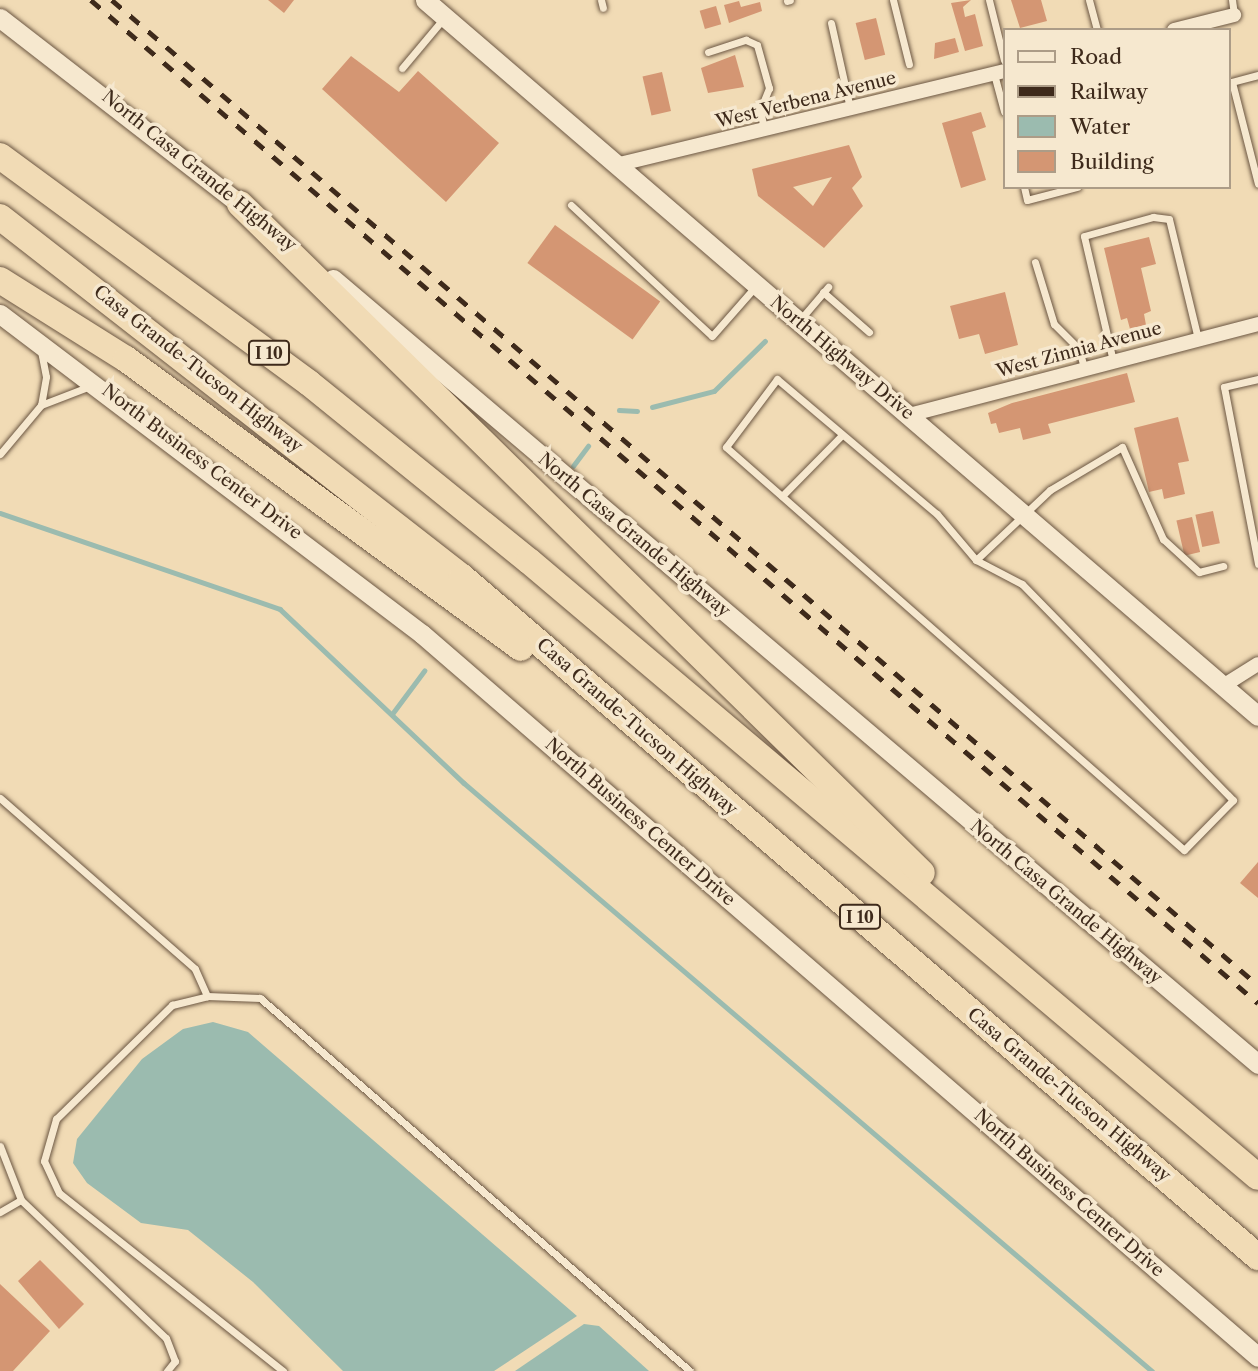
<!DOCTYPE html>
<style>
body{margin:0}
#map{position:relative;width:1258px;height:1371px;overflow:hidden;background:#f1dbb5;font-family:"Libre Caslon Text",serif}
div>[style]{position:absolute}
.water>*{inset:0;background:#9bbbaf}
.stream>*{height:4.5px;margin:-2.25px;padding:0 2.25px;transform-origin:2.25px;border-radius:2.25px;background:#9bbbaf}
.building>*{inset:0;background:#d49673;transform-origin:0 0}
.roads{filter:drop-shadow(0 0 2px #6b5642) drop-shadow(0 0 2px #6b5642)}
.lane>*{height:7px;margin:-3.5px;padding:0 3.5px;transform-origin:3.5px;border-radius:3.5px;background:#f6e8cf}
.street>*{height:14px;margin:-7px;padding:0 7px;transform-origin:7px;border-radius:7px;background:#f6e8cf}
.secondary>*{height:19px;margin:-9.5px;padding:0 9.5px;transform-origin:9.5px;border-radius:9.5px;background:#f6e8cf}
.highway>*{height:26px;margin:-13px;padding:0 13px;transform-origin:13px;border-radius:13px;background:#f1dbb5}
.rail>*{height:4.5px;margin-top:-2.25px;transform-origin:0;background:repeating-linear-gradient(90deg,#3e2a1b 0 12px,transparent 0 24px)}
span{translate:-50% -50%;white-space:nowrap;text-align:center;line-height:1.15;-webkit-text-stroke:7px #f6e8cf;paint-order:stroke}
.shield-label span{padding:2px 5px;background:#f6e8cf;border:2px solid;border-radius:5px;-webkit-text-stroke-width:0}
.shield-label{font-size:16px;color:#3e2a1b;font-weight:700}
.street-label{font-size:18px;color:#3e2a1b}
.legend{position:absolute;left:1003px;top:28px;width:228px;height:161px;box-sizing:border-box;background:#f6e8cf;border:2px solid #ac9c87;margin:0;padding:9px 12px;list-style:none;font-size:21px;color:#3e2a1b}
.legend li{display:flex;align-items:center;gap:14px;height:35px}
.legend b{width:35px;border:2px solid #ac9c87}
</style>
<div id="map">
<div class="water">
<div style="clip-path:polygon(213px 1022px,248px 1032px,577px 1316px,494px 1371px,343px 1371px,253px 1282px,188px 1230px,141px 1223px,87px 1183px,73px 1163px,77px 1139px,142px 1059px,183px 1029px)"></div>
<div style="clip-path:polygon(584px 1324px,599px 1326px,649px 1371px,515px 1371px)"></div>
</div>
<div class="stream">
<div style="left:652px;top:407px;width:64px;rotate:-14.5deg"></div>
<div style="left:714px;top:391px;width:71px;rotate:-44.4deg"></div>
<div style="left:619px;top:410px;width:18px;rotate:3deg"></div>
<div style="left:573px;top:466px;width:25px;rotate:-53deg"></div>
<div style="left:0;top:513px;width:296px;rotate:18.9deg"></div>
<div style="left:280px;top:609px;width:253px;rotate:43.4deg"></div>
<div style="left:464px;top:783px;width:905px;rotate:40.52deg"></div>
<div style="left:392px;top:714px;width:54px;rotate:-53.3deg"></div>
</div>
<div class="building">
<div style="clip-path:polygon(268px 0,294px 0,284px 13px)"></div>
<div style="clip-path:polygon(971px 0,963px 7px,965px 17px,975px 14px,983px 46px,965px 51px,951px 3px)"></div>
<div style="clip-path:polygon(1011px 0,1041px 0,1047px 21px,1020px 28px)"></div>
<div style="clip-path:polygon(739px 1px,741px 7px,760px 2px,762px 11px,729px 23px,724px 5px)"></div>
<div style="left:716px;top:6px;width:19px;height:17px;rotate:74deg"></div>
<div style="left:876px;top:18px;width:38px;height:21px;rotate:76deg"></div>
<div style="clip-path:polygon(955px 38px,959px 52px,934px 59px,935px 43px)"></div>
<div style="clip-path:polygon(735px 55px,744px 87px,708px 93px,701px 68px)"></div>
<div style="clip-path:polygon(351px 56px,399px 92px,418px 71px,499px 143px,446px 202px,322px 89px)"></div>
<div style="left:662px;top:72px;width:40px;height:20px;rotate:77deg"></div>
<div style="clip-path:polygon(981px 112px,986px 127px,972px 132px,986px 180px,961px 188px,942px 123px)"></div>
<div style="clip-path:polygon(evenodd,849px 145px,862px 177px,852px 188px,863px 206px,824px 248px,758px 196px,752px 169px,849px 145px,832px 177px,813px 206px,793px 187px,832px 177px)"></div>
<div style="left:555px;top:225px;width:130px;height:47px;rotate:36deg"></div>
<div style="clip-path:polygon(1149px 237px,1156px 264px,1141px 268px,1151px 311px,1144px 314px,1146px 325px,1130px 329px,1127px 318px,1121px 320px,1104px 248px)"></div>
<div style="clip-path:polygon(1005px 292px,1018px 345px,985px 354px,979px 334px,959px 339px,950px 306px)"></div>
<div style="clip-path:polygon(1127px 373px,1135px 402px,1048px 424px,1051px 433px,1023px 440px,1020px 428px,999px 433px,996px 423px,991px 424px,988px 413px,1012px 403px)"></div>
<div style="clip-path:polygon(1178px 417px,1189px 461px,1178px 463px,1185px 494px,1164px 499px,1162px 489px,1149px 492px,1134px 428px)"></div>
<div style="left:1213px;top:511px;width:33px;height:18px;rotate:78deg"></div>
<div style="left:1192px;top:517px;width:36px;height:16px;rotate:77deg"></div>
<div style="clip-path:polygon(1258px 862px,1258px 898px,1240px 883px)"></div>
<div style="clip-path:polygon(40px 1260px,84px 1304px,59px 1329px,18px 1281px)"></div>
<div style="clip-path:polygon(0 1284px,50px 1331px,13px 1371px,0 1371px)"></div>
</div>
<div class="roads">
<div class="lane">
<div style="left:601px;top:0;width:8px;rotate:76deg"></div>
<div style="left:893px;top:0;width:66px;rotate:76deg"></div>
<div style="left:989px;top:0;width:62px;rotate:76deg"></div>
<div style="left:1089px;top:0;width:31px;rotate:75deg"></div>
<div style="left:1232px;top:0;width:15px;rotate:82deg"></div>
<div style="left:787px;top:1px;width:3px;rotate:-18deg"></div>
<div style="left:831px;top:23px;width:87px;rotate:77.4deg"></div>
<div style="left:708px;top:52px;width:40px;rotate:-18deg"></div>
<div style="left:746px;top:40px;width:12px;rotate:24deg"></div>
<div style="left:757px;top:45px;width:45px;rotate:74.4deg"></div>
<div style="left:769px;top:88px;width:24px;rotate:112deg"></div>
<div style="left:760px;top:110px;width:19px;rotate:78deg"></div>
<div style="left:402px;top:68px;width:65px;rotate:-50deg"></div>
<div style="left:994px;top:74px;width:39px;rotate:75deg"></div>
<div style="left:1258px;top:75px;width:27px;rotate:165deg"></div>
<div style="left:1232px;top:82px;width:105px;rotate:75.7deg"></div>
<div style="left:1024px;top:187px;width:13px;rotate:77deg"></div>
<div style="left:1027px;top:200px;width:52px;rotate:-14.6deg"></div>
<div style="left:571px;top:205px;width:192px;rotate:42.9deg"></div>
<div style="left:712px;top:336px;width:67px;rotate:-48.7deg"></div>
<div style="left:1035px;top:262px;width:65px;rotate:73deg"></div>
<div style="left:1054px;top:324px;width:35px;rotate:45deg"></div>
<div style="left:1079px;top:349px;width:20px;rotate:75deg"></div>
<div style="left:823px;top:292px;width:61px;rotate:41deg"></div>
<div style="left:799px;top:321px;width:45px;rotate:-49.5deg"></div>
<div style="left:41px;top:351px;width:26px;rotate:79deg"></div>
<div style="left:46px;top:377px;width:27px;rotate:100deg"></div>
<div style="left:1113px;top:361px;width:128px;rotate:-103.1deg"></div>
<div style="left:1084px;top:236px;width:72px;rotate:-15.4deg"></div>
<div style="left:1153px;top:217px;width:16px;rotate:7deg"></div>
<div style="left:1169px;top:219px;width:123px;rotate:76.4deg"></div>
<div style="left:777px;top:379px;width:209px;rotate:40.2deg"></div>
<div style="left:937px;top:514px;width:60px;rotate:49.7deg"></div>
<div style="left:976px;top:560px;width:52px;rotate:27.6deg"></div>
<div style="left:1022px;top:584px;width:302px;rotate:45.7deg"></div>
<div style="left:1233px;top:800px;width:70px;rotate:134.4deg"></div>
<div style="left:1184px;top:850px;width:610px;rotate:-138.66deg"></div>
<div style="left:726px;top:447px;width:85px;rotate:-53.1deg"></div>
<div style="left:1258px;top:379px;width:35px;rotate:167deg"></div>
<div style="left:1224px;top:387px;width:180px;rotate:79.1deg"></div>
<div style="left:0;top:454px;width:64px;rotate:-50.1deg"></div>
<div style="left:41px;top:405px;width:50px;rotate:-21deg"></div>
<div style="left:782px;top:496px;width:84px;rotate:-45.5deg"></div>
<div style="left:976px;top:560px;width:102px;rotate:-43.4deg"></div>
<div style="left:1050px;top:490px;width:84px;rotate:-30.8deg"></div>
<div style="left:1122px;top:447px;width:101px;rotate:66deg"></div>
<div style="left:1163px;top:539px;width:49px;rotate:42.5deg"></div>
<div style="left:1199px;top:572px;width:25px;rotate:-14deg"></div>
<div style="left:0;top:798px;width:259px;rotate:41.2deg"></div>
<div style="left:195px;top:969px;width:30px;rotate:66deg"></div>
<div style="left:0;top:1146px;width:58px;rotate:68.7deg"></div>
<div style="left:21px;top:1200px;width:200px;rotate:43.6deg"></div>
<div style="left:166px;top:1338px;width:25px;rotate:69deg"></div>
<div style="left:175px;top:1361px;width:13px;rotate:129deg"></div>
<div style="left:0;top:1212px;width:24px;rotate:-30deg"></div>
<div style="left:283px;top:1371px;width:286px;rotate:-141.5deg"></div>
<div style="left:59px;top:1193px;width:35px;rotate:-115deg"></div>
<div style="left:44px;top:1161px;width:44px;rotate:-74.1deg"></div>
<div style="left:56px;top:1119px;width:163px;rotate:-44.5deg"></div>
<div style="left:172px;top:1005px;width:36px;rotate:-14deg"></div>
<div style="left:207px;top:996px;width:53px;rotate:2.2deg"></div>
<div style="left:260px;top:998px;width:569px;rotate:40.94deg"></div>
</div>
<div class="street">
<div style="left:1174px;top:30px;width:62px;rotate:-14deg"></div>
<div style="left:616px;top:165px;width:399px;rotate:-13.6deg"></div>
<div style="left:909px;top:415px;width:361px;rotate:-14.6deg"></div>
<div style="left:1223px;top:686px;width:41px;rotate:-32.2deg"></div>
</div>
<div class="secondary">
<div style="left:425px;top:0;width:1098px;rotate:40.68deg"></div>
<div style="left:0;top:18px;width:316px;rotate:37.8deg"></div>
<div style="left:333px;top:279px;width:1213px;rotate:40.32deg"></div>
<div style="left:0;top:314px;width:530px;rotate:37.17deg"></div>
<div style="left:422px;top:634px;width:1105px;rotate:40.85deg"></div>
</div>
<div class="highway">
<div style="left:0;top:156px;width:383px;rotate:36.3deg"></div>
<div style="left:309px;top:383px;width:283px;rotate:39deg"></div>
<div style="left:529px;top:561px;width:954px;rotate:40.2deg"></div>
<div style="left:240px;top:204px;width:955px;rotate:44.45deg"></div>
<div style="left:0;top:217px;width:586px;rotate:37.93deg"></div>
<div style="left:462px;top:577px;width:1047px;rotate:40.51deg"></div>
<div style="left:0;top:280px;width:149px;rotate:32.1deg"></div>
<div style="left:126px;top:359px;width:489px;rotate:36.2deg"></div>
</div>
</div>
<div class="rail">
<div style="left:91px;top:0;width:1539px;rotate:40.68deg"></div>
<div style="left:112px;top:0;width:1511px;rotate:40.68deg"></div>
</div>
<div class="shield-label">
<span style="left:269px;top:353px">I 10</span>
<span style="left:860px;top:917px">I 10</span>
</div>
<div class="street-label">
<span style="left:806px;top:100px;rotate:-14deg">West Verbena Avenue</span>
<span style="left:199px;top:171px;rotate:39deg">North Casa Grande Highway</span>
<span style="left:1079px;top:350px;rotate:-15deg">West Zinnia Avenue</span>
<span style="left:842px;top:358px;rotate:40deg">North Highway Drive</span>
<span style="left:198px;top:369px;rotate:38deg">Casa Grande-Tucson Highway</span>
<span style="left:202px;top:462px;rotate:37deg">North Business Center Drive</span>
<span style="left:634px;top:535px;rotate:40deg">North Casa Grande Highway</span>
<span style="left:637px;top:727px;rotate:41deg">Casa Grande-Tucson Highway</span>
<span style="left:640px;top:822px;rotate:41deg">North Business Center Drive</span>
<span style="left:1066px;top:902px;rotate:40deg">North Casa Grande Highway</span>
<span style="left:1069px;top:1095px;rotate:40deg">Casa Grande-Tucson Highway</span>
<span style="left:1069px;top:1193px;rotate:41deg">North Business Center Drive</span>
</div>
<ul class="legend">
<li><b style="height:9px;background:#f6e8cf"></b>Road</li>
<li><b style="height:9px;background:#3e2a1b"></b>Railway</li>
<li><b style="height:19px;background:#9bbbaf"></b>Water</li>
<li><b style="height:19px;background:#d49673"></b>Building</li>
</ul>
</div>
